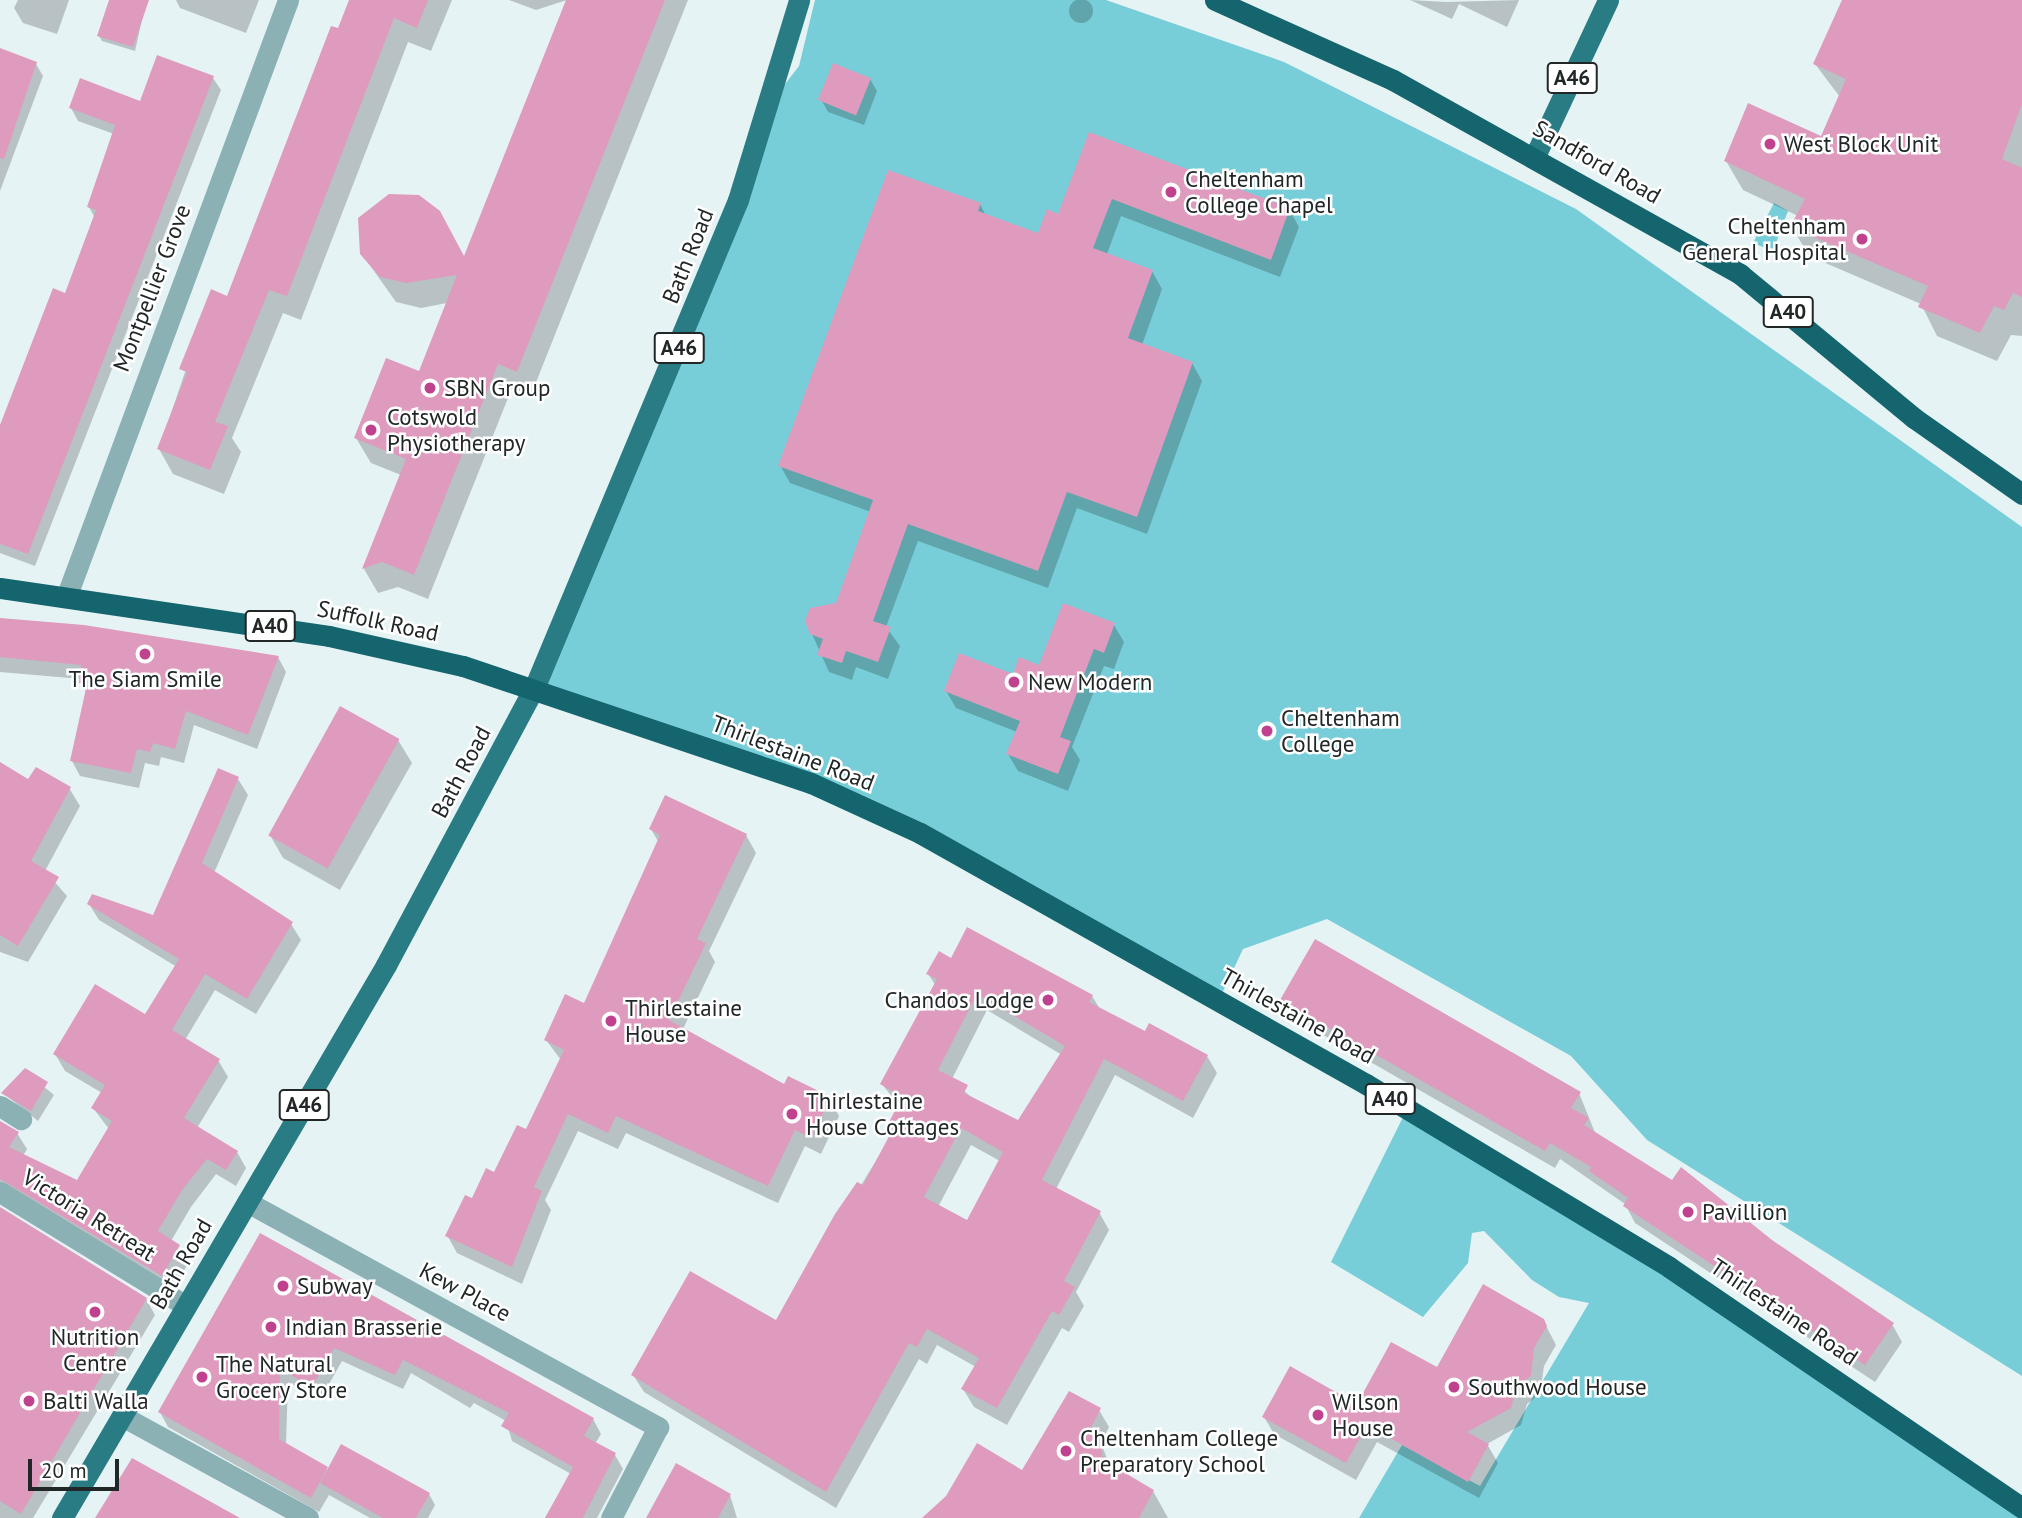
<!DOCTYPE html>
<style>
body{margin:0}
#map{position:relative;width:2022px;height:1518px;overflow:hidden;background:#e6f3f5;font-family:"PT Sans",sans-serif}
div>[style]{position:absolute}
.green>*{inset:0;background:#78ced8}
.shadow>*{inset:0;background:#0003}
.round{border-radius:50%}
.building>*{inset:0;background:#de9bbd;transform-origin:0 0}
.minor>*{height:21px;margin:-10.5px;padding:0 10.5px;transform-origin:10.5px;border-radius:10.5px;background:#8bb1b5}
.major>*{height:21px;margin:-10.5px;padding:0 10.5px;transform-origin:10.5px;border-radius:10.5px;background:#297b84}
.highway>*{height:21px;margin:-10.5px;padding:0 10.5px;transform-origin:10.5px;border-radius:10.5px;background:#14656d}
.dots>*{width:19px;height:19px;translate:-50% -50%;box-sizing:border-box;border:4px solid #fff;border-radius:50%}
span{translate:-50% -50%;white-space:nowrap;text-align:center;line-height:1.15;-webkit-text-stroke:5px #fff;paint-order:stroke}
.shield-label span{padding:2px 5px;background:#fff;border:2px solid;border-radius:5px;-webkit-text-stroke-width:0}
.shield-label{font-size:21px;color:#212627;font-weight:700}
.poi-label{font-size:23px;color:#212627}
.left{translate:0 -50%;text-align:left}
.right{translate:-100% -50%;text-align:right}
.street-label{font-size:23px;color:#212627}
.scale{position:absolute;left:28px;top:1459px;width:91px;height:32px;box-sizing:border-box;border:4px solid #212627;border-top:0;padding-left:9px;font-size:21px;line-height:24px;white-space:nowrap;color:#212627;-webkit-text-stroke:5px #fff;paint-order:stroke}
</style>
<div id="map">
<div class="green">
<div style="clip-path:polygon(815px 0,1106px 0,1284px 62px,1576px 209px,2022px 527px,2022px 1376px,1647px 1140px,1571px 1056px,1327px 919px,1243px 949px,1218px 1002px,920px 833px,535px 686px,769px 105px,799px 66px)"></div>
<div style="clip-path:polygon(1774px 203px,1788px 211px,1773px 251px,1753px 243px)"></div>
<div style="clip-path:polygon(1407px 1109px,1669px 1267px,2022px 1518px,1359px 1518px,1402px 1445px,1480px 1486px,1589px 1303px,1559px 1297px,1532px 1280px,1484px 1231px,1472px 1233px,1468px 1263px,1423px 1317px,1331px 1262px)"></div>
</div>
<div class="shadow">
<div class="round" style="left:1069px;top:-1px;width:24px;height:24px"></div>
<div style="clip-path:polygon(18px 0,69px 0,57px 34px,23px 23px,14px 8px)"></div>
<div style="clip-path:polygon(176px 0,259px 0,246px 33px,180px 8px)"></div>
<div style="clip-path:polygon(351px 0,452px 0,431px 51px,408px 42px,301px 320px,283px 313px,232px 438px,241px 452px,224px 494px,173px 474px,159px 449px,212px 292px,228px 298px)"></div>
<div style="clip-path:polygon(509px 0,567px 0,536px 10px)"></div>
<div style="clip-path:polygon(568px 0,688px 0,531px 395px,512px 388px,428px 599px,398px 587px,378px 593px,364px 569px,401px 475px,371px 463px,356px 438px,419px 373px,447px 303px,421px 308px,396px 302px,362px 254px,465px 258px)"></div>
<div style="clip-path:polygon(1410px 0,1446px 2px,1519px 0,1507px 27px,1459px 4px,1452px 19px)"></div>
<div style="clip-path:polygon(1844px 0,2022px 0,2022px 336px,2011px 335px,1997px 361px,1937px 336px,1921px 304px,1809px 256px,1792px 227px,1798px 216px,1743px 190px,1726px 161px,1822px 138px,1840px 97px,1815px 64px)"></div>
<div style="clip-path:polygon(144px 11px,135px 51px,102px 41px,99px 36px)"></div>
<div style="clip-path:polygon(0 50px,36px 64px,43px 76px,0 191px)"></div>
<div style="clip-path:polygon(213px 78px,221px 90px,35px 566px,0 553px,0 428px,66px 296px,95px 218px,89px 207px,114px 134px,78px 121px,71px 108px,141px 103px)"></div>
<div style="clip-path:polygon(870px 79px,877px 91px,864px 125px,828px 112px,822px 101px)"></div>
<div style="clip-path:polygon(1090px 134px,1289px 209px,1299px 227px,1280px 277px,1121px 216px,1107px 254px,1152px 271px,1162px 289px,1142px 345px,1192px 363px,1202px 381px,1147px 534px,1077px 508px,1048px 588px,918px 541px,886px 627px,900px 646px,888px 679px,856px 667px,852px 680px,829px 672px,812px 634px,837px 604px,871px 512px,790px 483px,780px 465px,980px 204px,986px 216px,1039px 235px,1059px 216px)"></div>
<div style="clip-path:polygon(0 620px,278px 657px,286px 672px,257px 749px,194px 725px,184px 763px,161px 757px,159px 766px,145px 763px,139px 788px,80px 776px,72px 761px,87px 694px,81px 679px,0 672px)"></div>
<div style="clip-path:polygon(1114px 625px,1124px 642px,1114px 669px,1104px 666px,1072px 747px,1080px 760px,1068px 791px,1018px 771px,1008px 754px,1017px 732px,956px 708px,946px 691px,1040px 667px)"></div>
<div style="clip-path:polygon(398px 740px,412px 763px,340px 890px,283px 858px,270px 835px)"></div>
<div style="clip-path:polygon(0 764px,29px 782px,69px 788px,80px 806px,45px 871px,67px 896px,28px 962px,0 952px)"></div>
<div style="clip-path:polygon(238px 779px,248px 795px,214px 873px,291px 924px,301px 940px,256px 1014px,215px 990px,185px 1040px,218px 1060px,228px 1077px,197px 1128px,237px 1152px,246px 1168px,236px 1186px,216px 1174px,191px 1207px,171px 1241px,189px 1262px,172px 1291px,0 1200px,0 1122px,17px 1133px,27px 1149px,23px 1156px,78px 1182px,109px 1129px,93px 1108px,102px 1093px,65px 1071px,55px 1054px,146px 1017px,177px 967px,99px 920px,89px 904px,154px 917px)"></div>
<div style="clip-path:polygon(651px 829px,746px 835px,756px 853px,709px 951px,715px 962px,683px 1029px,785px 1087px,829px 1098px,839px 1116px,821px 1154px,805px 1146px,778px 1203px,626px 1133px,618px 1149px,578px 1131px,545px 1200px,551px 1210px,522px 1284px,457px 1253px,447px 1235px,527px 1131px,561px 1060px,546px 1040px,584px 1005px,659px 843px)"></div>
<div style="clip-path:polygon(evenodd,951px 960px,1092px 996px,1100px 1009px,1146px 1034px,1207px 1056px,1217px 1073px,1193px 1118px,1115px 1075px,1056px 1189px,1099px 1212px,1109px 1230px,1076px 1292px,1084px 1306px,1069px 1332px,1062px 1328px,1007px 1425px,974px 1407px,963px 1389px,976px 1367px,937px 1345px,927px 1364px,919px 1359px,836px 1508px,644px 1392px,633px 1375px,777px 1322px,893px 1133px,889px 1126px,899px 1106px,882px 1084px,936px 986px,928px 974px,951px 960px,987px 1010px,1062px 1055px,1018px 1123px,974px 1100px,952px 1079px,987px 1010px,951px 960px,971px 1145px,1000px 1161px,968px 1222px,938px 1207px,971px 1145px)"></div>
<div style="clip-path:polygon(1282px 1000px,1579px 1093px,1596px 1135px,1771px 1241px,1892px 1324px,1902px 1342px,1875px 1382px,1635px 1223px,1625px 1204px,1560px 1159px,1555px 1168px,1292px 1017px)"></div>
<div style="clip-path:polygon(25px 1071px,54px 1095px,38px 1121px,3px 1093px)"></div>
<div style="clip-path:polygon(0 1209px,146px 1299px,155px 1315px,33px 1518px,0 1518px)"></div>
<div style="clip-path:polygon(261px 1236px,593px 1419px,601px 1434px,595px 1444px,615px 1455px,623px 1469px,597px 1518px,545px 1518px,571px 1474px,512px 1441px,506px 1421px,474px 1403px,470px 1408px,411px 1373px,403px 1389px,342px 1361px,320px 1400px,288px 1382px,286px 1445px,329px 1471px,429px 1494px,435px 1505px,428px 1518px,370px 1518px,329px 1495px,319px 1512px,168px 1427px,160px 1412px)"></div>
<div style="clip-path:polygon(1543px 1320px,1556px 1345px,1544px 1366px,1540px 1394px,1527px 1404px,1521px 1425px,1487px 1444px,1498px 1463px,1479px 1498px,1377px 1442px,1356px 1480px,1274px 1434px,1264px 1417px,1358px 1406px)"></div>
<div style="clip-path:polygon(1099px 1410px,1109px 1427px,1101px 1443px,1110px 1466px,1153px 1491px,1168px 1518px,932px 1518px,1023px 1472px)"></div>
<div style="clip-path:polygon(730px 1495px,737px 1518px,648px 1518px)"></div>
</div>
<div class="building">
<div style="clip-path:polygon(109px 0,149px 0,133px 47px,97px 36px)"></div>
<div style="clip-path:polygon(349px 0,428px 0,417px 28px,394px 18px,287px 296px,269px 290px,215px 422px,228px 426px,210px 470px,157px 449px,187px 372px,179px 369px,211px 289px,227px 296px,331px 26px,338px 28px)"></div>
<div style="clip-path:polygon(566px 0,665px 0,517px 372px,498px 364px,414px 575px,382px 562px,362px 569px,406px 459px,354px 438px,386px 358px,419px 371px,457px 275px,406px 283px,380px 277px,360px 254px,358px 218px,389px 194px,419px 195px,440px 211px,464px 256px)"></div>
<div style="clip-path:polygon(1842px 0,2022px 0,2022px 104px,2002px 159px,2022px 168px,2022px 297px,2013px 293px,2004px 310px,1994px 306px,1980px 333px,1918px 307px,1928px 286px,1790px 227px,1805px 199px,1724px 161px,1748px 103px,1821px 136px,1846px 79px,1813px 64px)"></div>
<div style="clip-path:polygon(0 48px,37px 62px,4px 159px,0 158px)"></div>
<div style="clip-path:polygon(157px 55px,214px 76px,28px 554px,0 544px,0 425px,53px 288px,65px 293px,96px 210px,87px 207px,115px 125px,69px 108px,80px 78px,140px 101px)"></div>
<div style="left:833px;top:63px;width:41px;height:40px;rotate:22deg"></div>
<div style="clip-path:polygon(1089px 132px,1290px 208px,1271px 260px,1112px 199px,1093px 248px,1153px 270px,1128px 338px,1193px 362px,1137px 517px,1067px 492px,1038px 571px,908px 524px,873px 621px,891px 627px,878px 662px,846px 651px,842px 663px,817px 655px,823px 639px,810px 634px,805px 621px,810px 608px,836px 603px,873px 500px,778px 466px,888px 170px,981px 203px,978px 211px,1038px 233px,1047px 209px,1058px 214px)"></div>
<div style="clip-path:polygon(1063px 603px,1115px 623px,1104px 653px,1094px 649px,1060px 737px,1071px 741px,1058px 774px,1006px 754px,1020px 721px,944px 691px,959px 653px,1013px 674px,1019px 657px,1039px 665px)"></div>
<div style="clip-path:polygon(0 618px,84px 625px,279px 656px,248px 735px,186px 711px,175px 749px,153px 743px,150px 752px,137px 749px,131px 773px,70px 761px,87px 684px,79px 683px,81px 665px,0 657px)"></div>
<div style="left:340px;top:706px;width:68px;height:148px;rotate:29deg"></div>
<div style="clip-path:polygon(0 762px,28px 779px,36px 767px,71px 787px,31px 861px,59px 877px,18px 946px,0 935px)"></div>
<div style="clip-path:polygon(218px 768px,239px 777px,202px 863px,293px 922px,247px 999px,205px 974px,172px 1030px,220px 1059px,184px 1118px,238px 1151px,226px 1170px,207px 1159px,182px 1190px,158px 1231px,180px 1245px,162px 1276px,0 1179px,0 1121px,19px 1132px,9px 1147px,77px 1180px,112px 1121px,91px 1108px,105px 1085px,53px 1054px,95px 984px,145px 1014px,179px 959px,87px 904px,92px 894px,153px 915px)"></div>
<div style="clip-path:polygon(665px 795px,747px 834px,697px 939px,706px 943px,669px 1020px,784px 1084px,788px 1076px,831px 1097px,811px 1138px,795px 1130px,768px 1186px,616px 1116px,608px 1133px,568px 1114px,534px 1187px,542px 1191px,512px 1267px,445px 1236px,465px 1195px,472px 1198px,486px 1168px,494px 1172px,517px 1125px,526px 1129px,564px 1050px,544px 1040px,565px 994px,584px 1003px,660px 835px,649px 829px)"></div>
<div style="clip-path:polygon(evenodd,967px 927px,1093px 995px,1089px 1002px,1145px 1031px,1149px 1023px,1208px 1055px,1183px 1101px,1104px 1059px,1042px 1180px,1101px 1211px,1064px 1281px,1075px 1287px,1059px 1315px,1052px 1311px,997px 1408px,961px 1389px,979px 1358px,927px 1329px,917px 1347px,909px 1343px,826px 1492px,631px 1375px,690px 1271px,776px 1320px,835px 1214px,857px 1182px,863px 1185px,893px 1129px,887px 1126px,902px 1097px,880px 1084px,937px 979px,926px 974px,939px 951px,951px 958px,967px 927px,977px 994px,1065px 1046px,1018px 1120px,964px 1093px,968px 1085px,938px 1070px,977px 994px,967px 927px,961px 1128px,1003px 1152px,967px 1220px,924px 1197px,961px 1128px)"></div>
<div style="clip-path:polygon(1315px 939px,1581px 1092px,1571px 1108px,1589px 1118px,1584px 1125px,1672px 1180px,1681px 1167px,1772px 1240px,1894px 1323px,1865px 1365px,1623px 1206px,1628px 1198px,1589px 1171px,1591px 1167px,1550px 1143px,1545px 1151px,1280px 1000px)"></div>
<div style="clip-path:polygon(25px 1068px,48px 1082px,31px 1111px,1px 1093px)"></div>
<div style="clip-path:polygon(0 1207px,147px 1298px,21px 1514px,0 1501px)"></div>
<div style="clip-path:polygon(260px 1233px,594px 1418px,584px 1436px,616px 1453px,583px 1518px,545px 1518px,573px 1467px,501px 1426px,509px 1413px,403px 1360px,395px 1375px,334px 1348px,312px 1387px,280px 1369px,279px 1439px,328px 1467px,311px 1498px,158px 1412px)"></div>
<div style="clip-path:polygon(1483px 1284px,1544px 1319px,1547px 1326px,1534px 1348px,1531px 1376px,1517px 1386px,1511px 1408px,1467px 1432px,1489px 1444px,1468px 1482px,1367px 1425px,1346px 1463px,1262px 1417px,1290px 1366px,1357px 1404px,1391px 1342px,1437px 1367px)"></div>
<div style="clip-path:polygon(1069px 1391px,1101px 1408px,1089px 1431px,1099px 1436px,1103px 1460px,1154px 1490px,1139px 1518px,922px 1518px,946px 1496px,977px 1443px,1022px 1470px)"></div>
<div style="clip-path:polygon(341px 1444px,430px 1493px,416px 1518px,383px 1518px,320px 1483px)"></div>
<div style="clip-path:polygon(132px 1458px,240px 1518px,95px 1518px)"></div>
<div style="clip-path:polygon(676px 1463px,731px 1494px,718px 1518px,646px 1518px)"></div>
</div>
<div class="minor">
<div style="left:67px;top:595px;width:635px;rotate:-69.62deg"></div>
<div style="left:0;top:1106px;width:25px;rotate:32deg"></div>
<div style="left:0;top:1192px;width:218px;rotate:31.5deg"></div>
<div style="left:247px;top:1202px;width:469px;rotate:28.7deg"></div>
<div style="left:658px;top:1427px;width:102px;rotate:117.3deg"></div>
<div style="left:122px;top:1416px;width:212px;rotate:28.7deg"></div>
</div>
<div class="major">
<div style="left:1535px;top:156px;width:172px;rotate:-64.9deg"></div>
<div style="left:62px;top:1518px;width:641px;rotate:-59.63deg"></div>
<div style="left:386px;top:965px;width:316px;rotate:-61.9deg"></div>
<div style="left:535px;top:686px;width:527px;rotate:-67.33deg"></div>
<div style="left:738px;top:200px;width:209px;rotate:-73deg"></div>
</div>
<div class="highway">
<div style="left:1215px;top:0;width:195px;rotate:24.2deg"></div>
<div style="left:1393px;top:80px;width:398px;rotate:29.2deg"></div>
<div style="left:1740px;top:274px;width:226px;rotate:39.6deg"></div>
<div style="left:1914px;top:418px;width:132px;rotate:35.1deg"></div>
<div style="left:0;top:588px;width:332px;rotate:8.3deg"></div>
<div style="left:329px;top:636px;width:137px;rotate:12.6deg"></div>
<div style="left:463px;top:666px;width:367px;rotate:18.6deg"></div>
<div style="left:811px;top:783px;width:120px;rotate:24.6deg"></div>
<div style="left:920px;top:833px;width:512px;rotate:29.37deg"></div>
<div style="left:1366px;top:1084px;width:354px;rotate:31.1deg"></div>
<div style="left:1669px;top:1267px;width:427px;rotate:34.3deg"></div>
</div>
<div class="dots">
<div style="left:1770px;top:144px;background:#c0418d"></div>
<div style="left:1171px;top:192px;background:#c0418d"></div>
<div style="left:1862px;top:239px;background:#c0418d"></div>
<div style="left:430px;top:388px;background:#c0418d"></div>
<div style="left:371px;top:430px;background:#c0418d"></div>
<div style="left:145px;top:654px;background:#c0418d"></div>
<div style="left:1014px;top:682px;background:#c0418d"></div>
<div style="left:1267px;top:731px;background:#c0418d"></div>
<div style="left:1048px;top:1000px;background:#c0418d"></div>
<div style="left:611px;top:1021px;background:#c0418d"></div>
<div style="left:792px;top:1114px;background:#c0418d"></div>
<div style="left:1688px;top:1212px;background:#c0418d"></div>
<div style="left:283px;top:1286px;background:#c0418d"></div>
<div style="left:95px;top:1312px;background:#c0418d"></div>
<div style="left:271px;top:1327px;background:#c0418d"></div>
<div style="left:202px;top:1377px;background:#c0418d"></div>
<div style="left:1454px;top:1387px;background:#c0418d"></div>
<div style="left:29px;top:1401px;background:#c0418d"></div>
<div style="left:1318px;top:1415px;background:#c0418d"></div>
<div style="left:1066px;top:1451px;background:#c0418d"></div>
</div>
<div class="shield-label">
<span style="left:1572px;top:78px">A46</span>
<span style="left:1788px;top:312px">A40</span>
<span style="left:679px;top:348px">A46</span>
<span style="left:270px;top:626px">A40</span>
<span style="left:1390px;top:1099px">A40</span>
<span style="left:304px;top:1105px">A46</span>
</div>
<div class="poi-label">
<span class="left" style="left:1784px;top:144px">West Block Unit</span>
<span class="left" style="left:1185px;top:192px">Cheltenham<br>College Chapel</span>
<span class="right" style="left:1846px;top:239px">Cheltenham<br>General Hospital</span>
<span class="left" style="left:444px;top:388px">SBN Group</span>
<span class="left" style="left:387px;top:430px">Cotswold<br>Physiotherapy</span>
<span style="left:145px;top:679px">The Siam Smile</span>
<span class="left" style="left:1028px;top:682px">New Modern</span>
<span class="left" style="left:1281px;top:731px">Cheltenham<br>College</span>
<span class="right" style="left:1034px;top:1000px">Chandos Lodge</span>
<span class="left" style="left:625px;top:1021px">Thirlestaine<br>House</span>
<span class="left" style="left:806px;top:1114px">Thirlestaine<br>House Cottages</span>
<span class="left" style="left:1702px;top:1212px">Pavillion</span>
<span class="left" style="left:297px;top:1286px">Subway</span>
<span class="left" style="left:285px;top:1327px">Indian Brasserie</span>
<span style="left:95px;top:1350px">Nutrition<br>Centre</span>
<span class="left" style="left:216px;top:1377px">The Natural<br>Grocery Store</span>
<span class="left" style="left:1468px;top:1387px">Southwood House</span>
<span class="left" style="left:43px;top:1401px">Balti Walla</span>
<span class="left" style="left:1332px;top:1415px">Wilson<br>House</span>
<span class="left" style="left:1080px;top:1451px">Cheltenham College<br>Preparatory School</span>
</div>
<div class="street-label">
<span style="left:1597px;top:162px;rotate:30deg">Sandford Road</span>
<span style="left:688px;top:256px;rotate:-68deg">Bath Road</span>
<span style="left:152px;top:288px;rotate:-69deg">Montpellier Grove</span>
<span style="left:378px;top:621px;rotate:12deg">Suffolk Road</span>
<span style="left:793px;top:753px;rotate:21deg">Thirlestaine Road</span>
<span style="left:461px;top:772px;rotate:-62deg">Bath Road</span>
<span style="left:1298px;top:1016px;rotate:29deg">Thirlestaine Road</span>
<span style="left:89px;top:1215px;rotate:32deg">Victoria Retreat</span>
<span style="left:181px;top:1264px;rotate:-60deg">Bath Road</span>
<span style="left:465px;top:1292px;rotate:28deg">Kew Place</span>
<span style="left:1784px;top:1312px;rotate:34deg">Thirlestaine Road</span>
</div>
<div class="scale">20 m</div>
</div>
